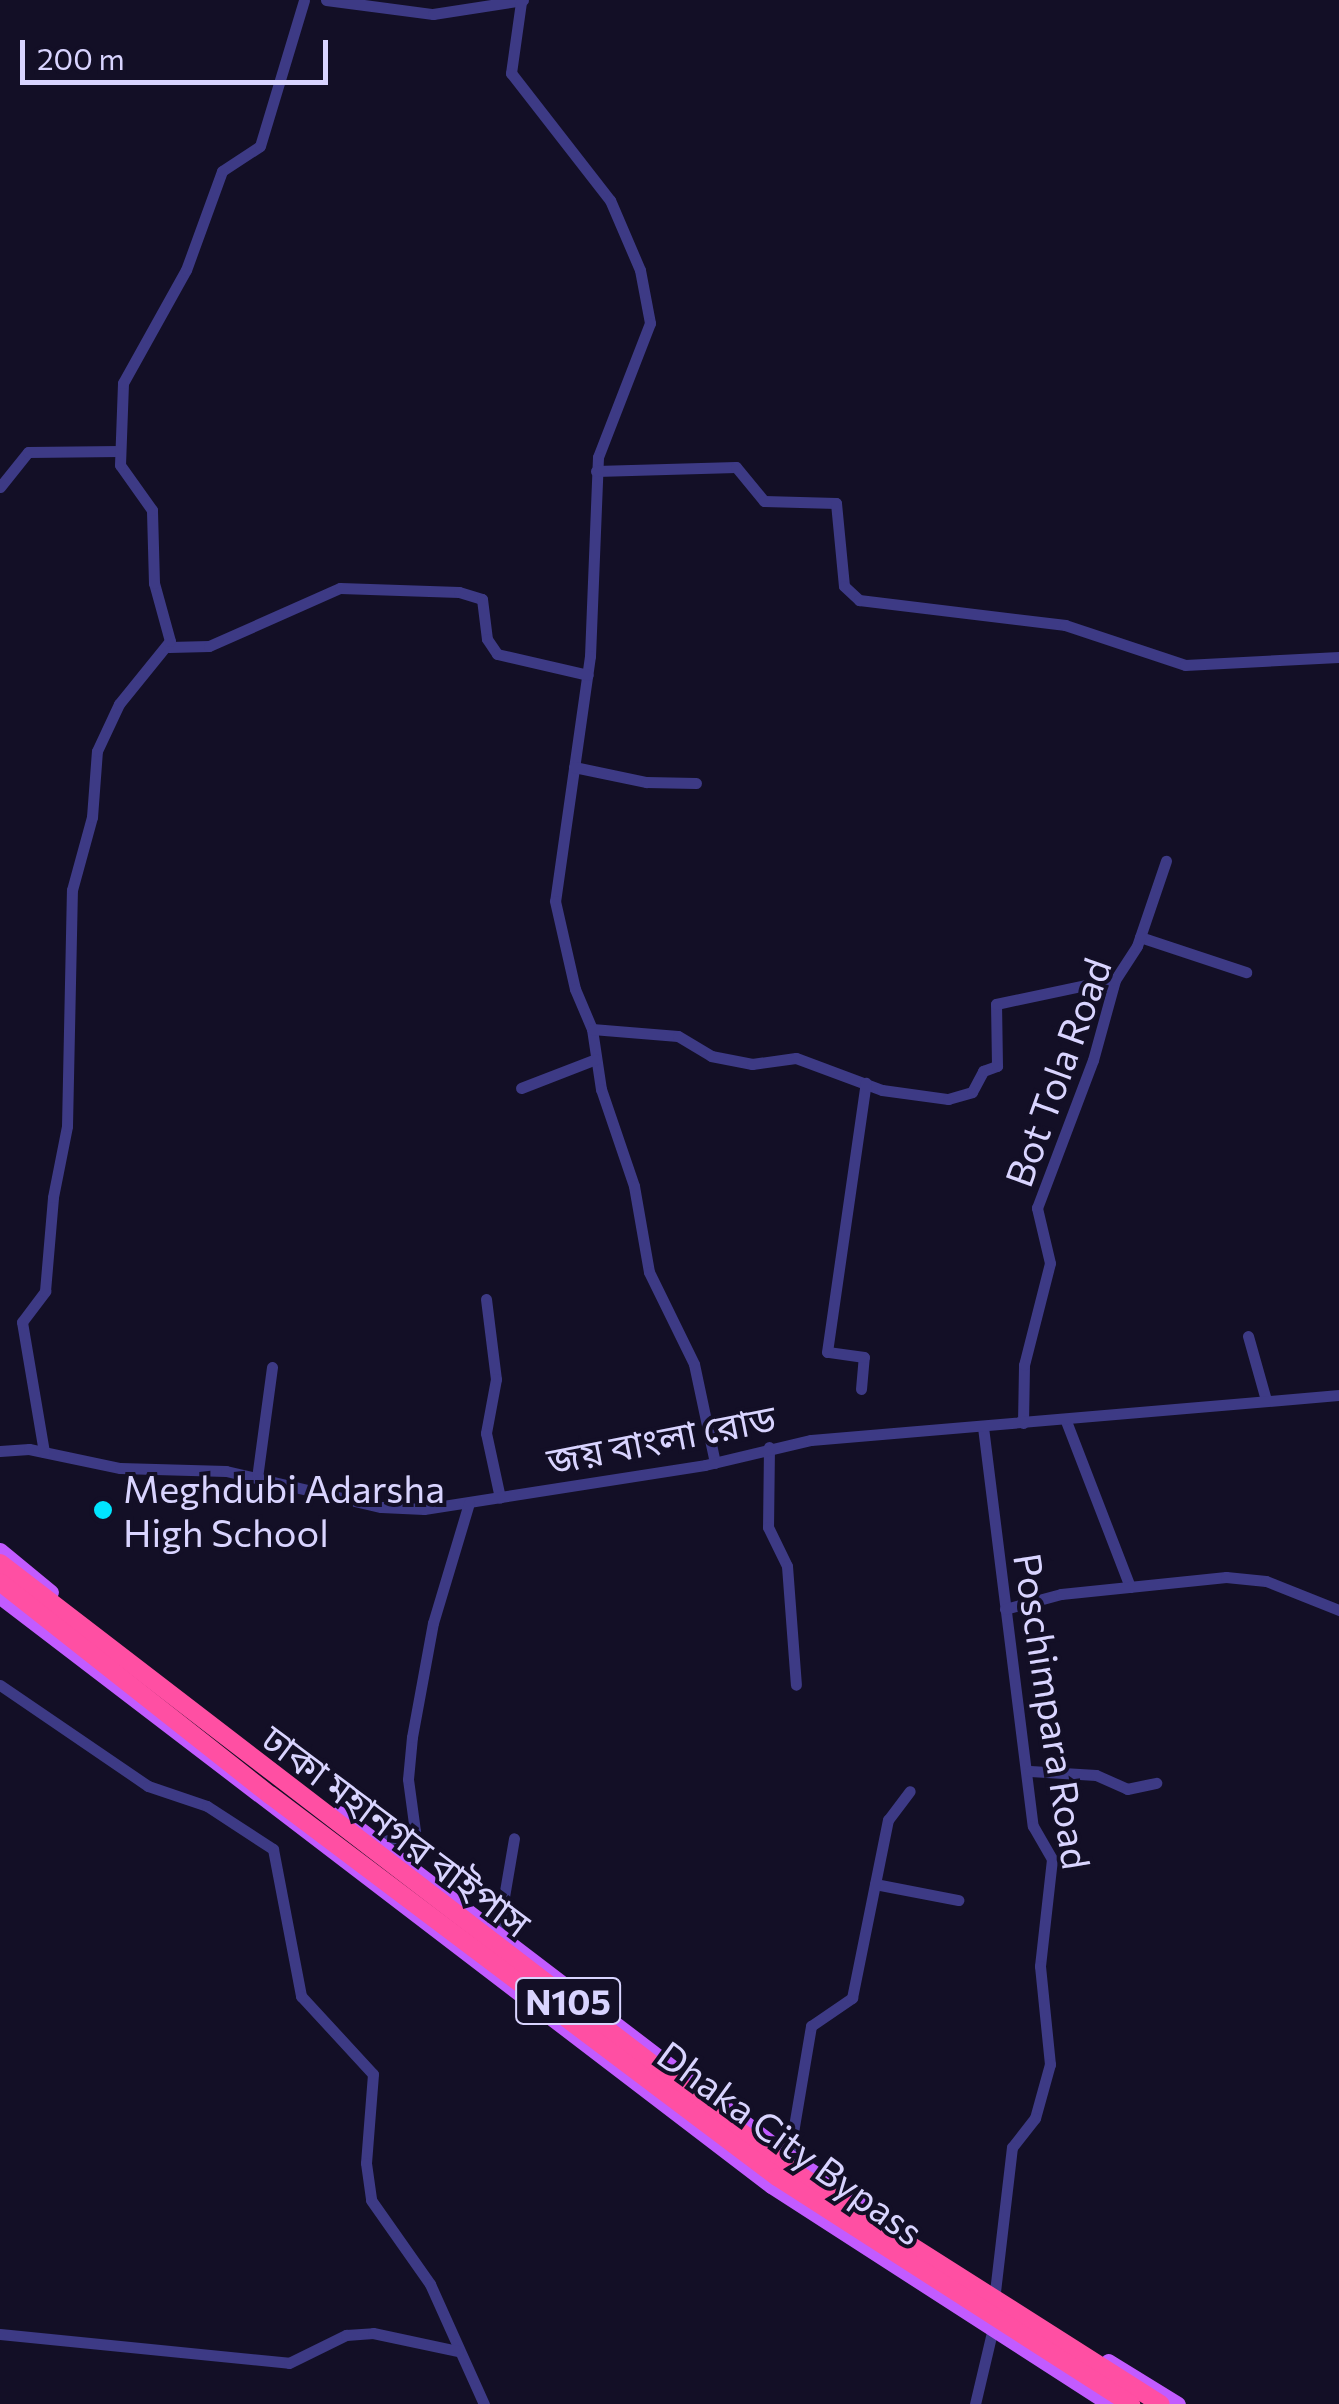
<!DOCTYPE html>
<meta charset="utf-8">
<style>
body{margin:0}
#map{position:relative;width:1339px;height:2404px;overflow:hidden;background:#130f26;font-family:Commissioner,"Noto Sans Bengali",sans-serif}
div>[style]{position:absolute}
.minor>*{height:11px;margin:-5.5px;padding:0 5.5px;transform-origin:5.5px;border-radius:5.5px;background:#3d3a85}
.major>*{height:15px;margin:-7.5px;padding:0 7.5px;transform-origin:7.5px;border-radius:7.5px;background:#c25bff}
.highway>*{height:18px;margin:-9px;padding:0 9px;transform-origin:9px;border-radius:9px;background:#ff4fa3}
.dots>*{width:28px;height:28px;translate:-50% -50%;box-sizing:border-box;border:5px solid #130f26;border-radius:50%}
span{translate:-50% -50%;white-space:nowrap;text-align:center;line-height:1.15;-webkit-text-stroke:8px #130f26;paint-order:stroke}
.shield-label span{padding:2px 8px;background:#130f26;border:2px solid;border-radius:8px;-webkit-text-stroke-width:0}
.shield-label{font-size:35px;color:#d9d4ff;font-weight:700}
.street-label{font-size:38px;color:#d9d4ff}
.poi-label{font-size:38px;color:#d9d4ff}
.left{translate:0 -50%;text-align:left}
.scale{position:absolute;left:20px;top:40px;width:308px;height:45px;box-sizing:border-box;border:5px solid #d9d4ff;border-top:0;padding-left:12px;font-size:30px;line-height:35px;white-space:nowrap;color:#d9d4ff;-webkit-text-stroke:8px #130f26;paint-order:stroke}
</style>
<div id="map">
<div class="minor">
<div style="left:326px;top:0;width:108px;rotate:7.5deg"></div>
<div style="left:433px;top:14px;width:91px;rotate:-8.8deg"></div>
<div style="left:521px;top:2px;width:72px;rotate:98deg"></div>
<div style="left:511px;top:73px;width:161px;rotate:52.1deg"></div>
<div style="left:610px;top:200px;width:76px;rotate:66.8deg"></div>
<div style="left:640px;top:270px;width:54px;rotate:79.3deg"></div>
<div style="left:650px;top:323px;width:144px;rotate:111.2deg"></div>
<div style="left:598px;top:457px;width:199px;rotate:92.3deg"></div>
<div style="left:590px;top:656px;width:247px;rotate:98.1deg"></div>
<div style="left:555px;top:901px;width:90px;rotate:77.2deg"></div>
<div style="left:575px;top:989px;width:43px;rotate:67deg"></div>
<div style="left:592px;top:1029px;width:61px;rotate:81.5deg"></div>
<div style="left:601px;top:1089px;width:102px;rotate:71.2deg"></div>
<div style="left:634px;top:1186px;width:87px;rotate:80.1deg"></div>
<div style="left:649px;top:1272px;width:102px;rotate:63.9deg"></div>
<div style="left:694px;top:1364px;width:101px;rotate:78deg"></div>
<div style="left:596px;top:471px;width:140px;rotate:-1.6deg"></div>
<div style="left:736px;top:467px;width:44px;rotate:50.5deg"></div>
<div style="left:764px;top:501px;width:72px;rotate:1.6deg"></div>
<div style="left:836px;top:503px;width:83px;rotate:84.5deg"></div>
<div style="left:844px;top:586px;width:21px;rotate:43deg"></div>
<div style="left:859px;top:600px;width:208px;rotate:6.9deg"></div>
<div style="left:1065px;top:625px;width:126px;rotate:18.4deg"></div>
<div style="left:1185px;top:665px;width:154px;rotate:-3deg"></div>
<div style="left:0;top:487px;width:45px;rotate:-51.3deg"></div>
<div style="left:28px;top:452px;width:92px;rotate:-0.6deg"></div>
<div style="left:169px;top:647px;width:40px;rotate:-1.4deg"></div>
<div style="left:209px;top:646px;width:143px;rotate:-23.9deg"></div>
<div style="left:340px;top:588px;width:119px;rotate:1.9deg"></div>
<div style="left:459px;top:592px;width:24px;rotate:17deg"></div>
<div style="left:482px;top:599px;width:40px;rotate:82.9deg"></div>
<div style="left:487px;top:639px;width:18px;rotate:56deg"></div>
<div style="left:497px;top:654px;width:93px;rotate:13deg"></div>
<div style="left:574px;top:767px;width:74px;rotate:11.8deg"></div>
<div style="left:646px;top:782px;width:50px;rotate:1.1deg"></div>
<div style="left:1140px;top:937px;width:112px;rotate:18.3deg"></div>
<div style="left:592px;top:1029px;width:86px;rotate:4.7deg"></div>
<div style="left:678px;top:1036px;width:39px;rotate:31deg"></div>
<div style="left:711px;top:1056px;width:42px;rotate:11deg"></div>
<div style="left:752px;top:1064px;width:44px;rotate:-7.8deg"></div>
<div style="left:796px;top:1058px;width:92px;rotate:20.4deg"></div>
<div style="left:882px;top:1090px;width:67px;rotate:7.8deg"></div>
<div style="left:948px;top:1099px;width:25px;rotate:-16deg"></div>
<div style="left:972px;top:1092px;width:24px;rotate:-62deg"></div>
<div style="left:983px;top:1071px;width:15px;rotate:-20deg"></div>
<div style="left:997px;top:1066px;width:62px;rotate:-90.9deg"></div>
<div style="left:996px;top:1004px;width:96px;rotate:-12deg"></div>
<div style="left:1090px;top:984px;width:23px;rotate:7deg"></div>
<div style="left:521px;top:1088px;width:80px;rotate:-21.1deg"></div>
<div style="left:486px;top:1299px;width:81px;rotate:82.9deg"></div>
<div style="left:496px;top:1379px;width:55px;rotate:100.5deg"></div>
<div style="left:486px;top:1433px;width:66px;rotate:77.8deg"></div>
<div style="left:1248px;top:1336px;width:66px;rotate:74.3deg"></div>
<div style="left:861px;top:1389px;width:32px;rotate:-85deg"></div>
<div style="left:864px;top:1357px;width:37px;rotate:-172deg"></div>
<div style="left:827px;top:1352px;width:272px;rotate:-81.8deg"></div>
<div style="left:1066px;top:1421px;width:178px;rotate:68.9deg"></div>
<div style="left:1023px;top:1423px;width:58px;rotate:-89deg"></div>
<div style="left:1024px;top:1365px;width:105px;rotate:-75.7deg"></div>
<div style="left:1050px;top:1263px;width:57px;rotate:-103.3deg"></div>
<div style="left:1037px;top:1208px;width:158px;rotate:-69.3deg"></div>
<div style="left:1093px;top:1060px;width:83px;rotate:-74.6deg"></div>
<div style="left:1115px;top:980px;width:40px;rotate:-57.1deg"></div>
<div style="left:1137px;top:946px;width:90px;rotate:-71.2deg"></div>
<div style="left:983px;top:1427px;width:402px;rotate:82.9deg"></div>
<div style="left:1033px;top:1826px;width:38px;rotate:60deg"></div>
<div style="left:1052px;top:1859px;width:108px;rotate:96.4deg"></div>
<div style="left:1040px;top:1966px;width:99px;rotate:84.2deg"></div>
<div style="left:1050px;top:2064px;width:56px;rotate:105.5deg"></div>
<div style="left:1035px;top:2118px;width:37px;rotate:128deg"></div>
<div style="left:1012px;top:2147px;width:146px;rotate:96.7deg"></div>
<div style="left:769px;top:1447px;width:80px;rotate:90.7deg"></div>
<div style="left:768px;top:1527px;width:43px;rotate:64deg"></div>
<div style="left:787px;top:1566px;width:119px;rotate:85.7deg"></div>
<div style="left:0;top:1451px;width:29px;rotate:-4deg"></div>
<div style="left:29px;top:1449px;width:93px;rotate:11.8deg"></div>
<div style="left:120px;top:1468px;width:106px;rotate:1.6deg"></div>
<div style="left:226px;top:1471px;width:159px;rotate:13.1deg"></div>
<div style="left:381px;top:1507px;width:43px;rotate:2.7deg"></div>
<div style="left:424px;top:1509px;width:284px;rotate:-8.9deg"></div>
<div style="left:705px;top:1465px;width:109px;rotate:-13.3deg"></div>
<div style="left:811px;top:1440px;width:530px;rotate:-4.87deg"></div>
<div style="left:44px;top:1452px;width:132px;rotate:-99.6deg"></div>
<div style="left:22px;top:1322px;width:39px;rotate:-53deg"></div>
<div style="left:45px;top:1291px;width:94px;rotate:-85.1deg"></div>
<div style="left:53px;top:1197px;width:72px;rotate:-78.8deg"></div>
<div style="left:67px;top:1126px;width:236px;rotate:-88.8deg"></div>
<div style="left:72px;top:890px;width:76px;rotate:-74.7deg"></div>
<div style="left:92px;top:817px;width:66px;rotate:-85.7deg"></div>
<div style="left:97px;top:751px;width:52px;rotate:-64.9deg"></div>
<div style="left:119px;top:704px;width:81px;rotate:-51deg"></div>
<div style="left:170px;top:641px;width:60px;rotate:-105.4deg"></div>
<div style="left:154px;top:583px;width:73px;rotate:-91.6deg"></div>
<div style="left:152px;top:510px;width:55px;rotate:-125.4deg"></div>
<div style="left:120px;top:465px;width:82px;rotate:-87.9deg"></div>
<div style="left:123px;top:383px;width:129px;rotate:-60.9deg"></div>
<div style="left:186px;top:270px;width:105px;rotate:-70deg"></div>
<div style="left:222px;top:171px;width:45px;rotate:-33.3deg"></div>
<div style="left:260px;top:146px;width:152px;rotate:-73.2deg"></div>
<div style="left:257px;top:1478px;width:112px;rotate:-82.3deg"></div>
<div style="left:1005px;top:1609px;width:58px;rotate:-15deg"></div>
<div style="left:1061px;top:1594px;width:166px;rotate:-5.9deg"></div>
<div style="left:1226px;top:1577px;width:40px;rotate:5.7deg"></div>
<div style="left:1266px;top:1581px;width:79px;rotate:21.7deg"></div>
<div style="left:0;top:1685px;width:179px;rotate:34.3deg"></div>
<div style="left:148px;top:1786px;width:62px;rotate:18.7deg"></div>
<div style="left:207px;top:1806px;width:79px;rotate:33.1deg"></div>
<div style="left:273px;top:1849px;width:150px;rotate:79.2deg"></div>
<div style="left:301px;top:1996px;width:106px;rotate:47.3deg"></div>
<div style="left:373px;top:2074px;width:89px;rotate:94.5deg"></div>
<div style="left:366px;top:2163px;width:37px;rotate:82deg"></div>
<div style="left:371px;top:2200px;width:103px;rotate:54.9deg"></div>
<div style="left:430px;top:2284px;width:132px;rotate:65.8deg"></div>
<div style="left:1030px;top:1771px;width:66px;rotate:3.5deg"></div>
<div style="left:1096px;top:1775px;width:34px;rotate:24deg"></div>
<div style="left:1127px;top:1789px;width:30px;rotate:-12deg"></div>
<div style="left:379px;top:1843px;width:38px;rotate:-18deg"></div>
<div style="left:415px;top:1831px;width:52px;rotate:-97.7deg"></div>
<div style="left:408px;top:1779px;width:42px;rotate:-84.6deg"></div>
<div style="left:412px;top:1737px;width:116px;rotate:-79.6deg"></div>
<div style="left:433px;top:1623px;width:125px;rotate:-73.3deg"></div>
<div style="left:875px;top:1884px;width:85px;rotate:10.9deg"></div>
<div style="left:498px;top:1932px;width:95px;rotate:-80.3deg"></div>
<div style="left:789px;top:2156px;width:132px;rotate:-80.4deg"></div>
<div style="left:811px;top:2026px;width:50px;rotate:-34.3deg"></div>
<div style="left:852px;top:1998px;width:182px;rotate:-78.6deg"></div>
<div style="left:888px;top:1820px;width:36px;rotate:-53deg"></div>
<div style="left:0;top:2334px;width:290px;rotate:5.7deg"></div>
<div style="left:289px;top:2363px;width:64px;rotate:-26.2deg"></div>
<div style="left:346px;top:2335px;width:27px;rotate:-4deg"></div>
<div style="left:373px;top:2333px;width:87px;rotate:12deg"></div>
<div style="left:975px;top:2404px;width:74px;rotate:-76.7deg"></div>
</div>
<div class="major">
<div style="left:0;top:1550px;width:66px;rotate:39.5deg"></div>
<div style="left:0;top:1597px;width:970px;rotate:37.38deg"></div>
<div style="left:771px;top:2186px;width:402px;rotate:32.8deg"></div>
<div style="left:339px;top:1813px;width:566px;rotate:37.32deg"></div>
<div style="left:789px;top:2156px;width:116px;rotate:33.4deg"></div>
<div style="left:1108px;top:2361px;width:82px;rotate:31.6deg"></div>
</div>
<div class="highway">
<div style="left:0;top:1563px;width:988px;rotate:37.52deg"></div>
<div style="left:784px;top:2165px;width:446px;rotate:32.4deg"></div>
<div style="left:0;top:1582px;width:344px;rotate:38.3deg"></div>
<div style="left:270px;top:1795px;width:635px;rotate:37deg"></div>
<div style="left:777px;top:2177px;width:421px;rotate:32.7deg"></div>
</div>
<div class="dots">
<div style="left:103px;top:1510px;background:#00e5ff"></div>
</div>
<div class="shield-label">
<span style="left:568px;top:2001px">N105</span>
</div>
<div class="street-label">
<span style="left:1057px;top:1072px;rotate:-70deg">Bot Tola Road</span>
<span style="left:661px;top:1438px;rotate:-11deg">জয় বাংলা রোড</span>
<span style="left:1053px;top:1711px;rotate:81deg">Poschimpara Road</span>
<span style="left:397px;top:1830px;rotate:37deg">ঢাকা মহানগর বাইপাস</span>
<span style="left:791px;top:2142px;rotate:36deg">Dhaka City Bypass</span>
</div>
<div class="poi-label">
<span class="left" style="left:123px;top:1510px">Meghdubi Adarsha<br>High School</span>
</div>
<div class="scale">200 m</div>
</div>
